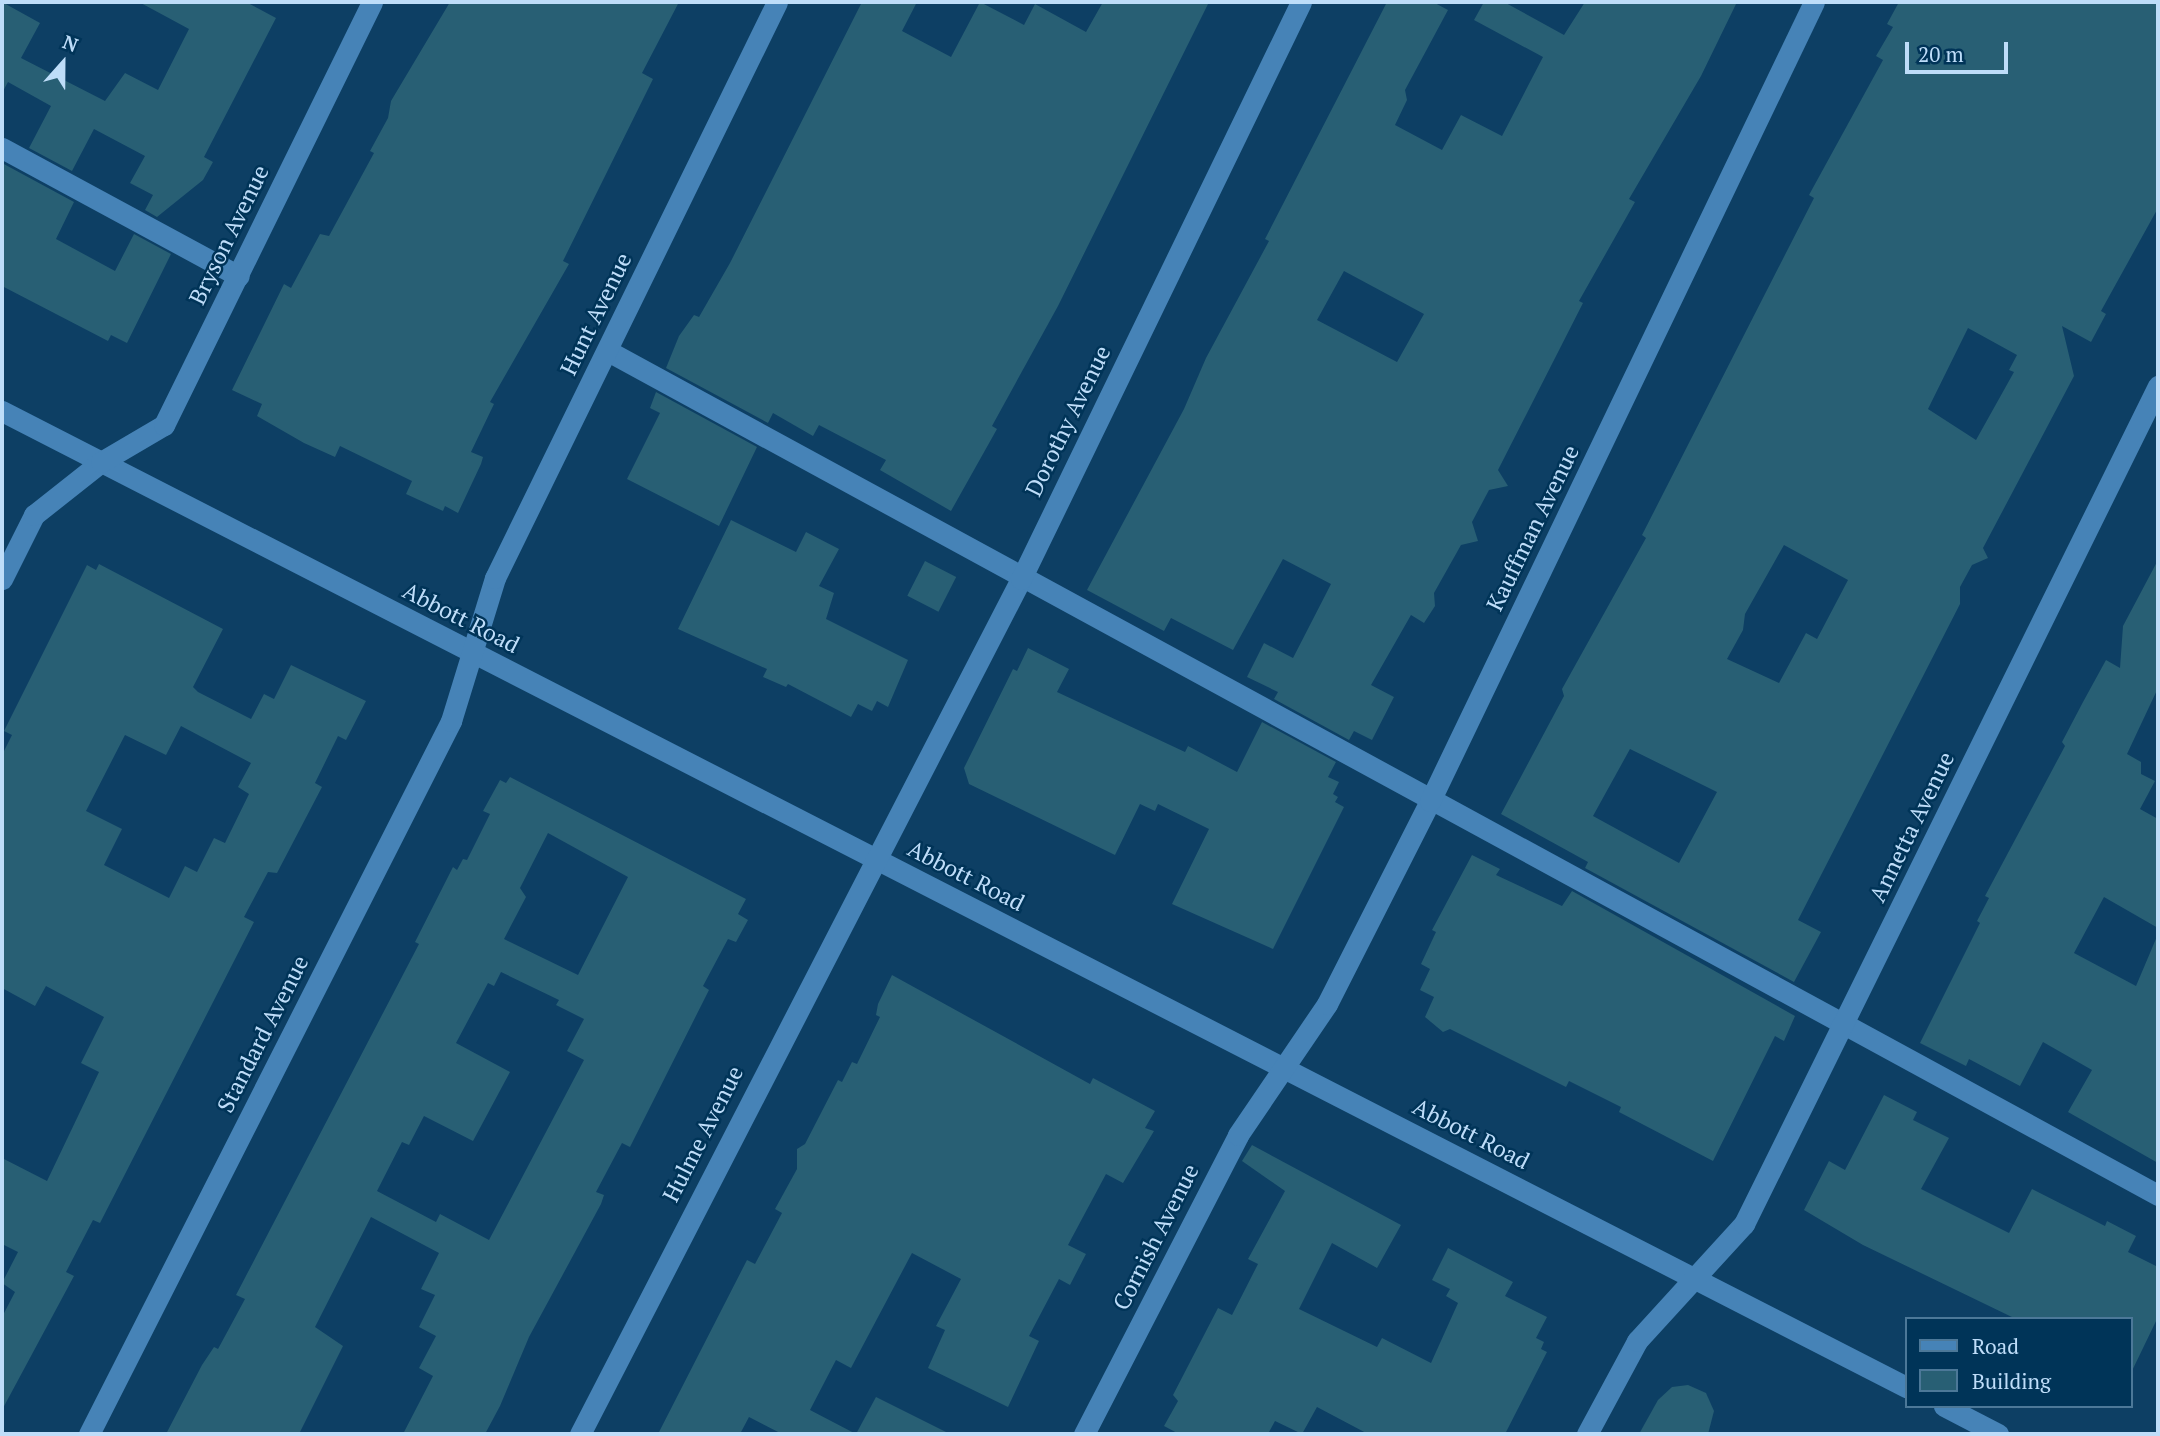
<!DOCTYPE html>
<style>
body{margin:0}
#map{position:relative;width:2160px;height:1436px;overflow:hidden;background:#0d3f64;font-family:"PT Serif",serif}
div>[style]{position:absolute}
.building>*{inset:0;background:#285f74;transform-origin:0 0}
.minor>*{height:21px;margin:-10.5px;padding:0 10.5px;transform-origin:10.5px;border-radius:10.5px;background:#4683b7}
span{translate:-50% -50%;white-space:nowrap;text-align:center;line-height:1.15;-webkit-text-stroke:5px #003458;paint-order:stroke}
.street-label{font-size:23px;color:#beddf9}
.frame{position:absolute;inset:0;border:4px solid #beddf9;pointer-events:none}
.legend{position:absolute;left:1905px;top:1317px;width:228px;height:91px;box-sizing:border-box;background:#003458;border:2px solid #4c7898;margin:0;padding:9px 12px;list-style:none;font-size:21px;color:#beddf9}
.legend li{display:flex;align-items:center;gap:14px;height:35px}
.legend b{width:35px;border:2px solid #4c7898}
.north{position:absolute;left:28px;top:28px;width:70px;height:70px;-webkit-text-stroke:5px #003458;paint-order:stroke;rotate:21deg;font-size:19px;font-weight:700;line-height:28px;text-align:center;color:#beddf9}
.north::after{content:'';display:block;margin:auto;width:24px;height:32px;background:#beddf9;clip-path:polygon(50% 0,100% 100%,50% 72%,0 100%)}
.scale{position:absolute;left:1905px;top:42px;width:103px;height:32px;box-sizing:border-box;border:4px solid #beddf9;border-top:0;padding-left:9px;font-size:21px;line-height:24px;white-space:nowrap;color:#beddf9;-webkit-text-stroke:5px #003458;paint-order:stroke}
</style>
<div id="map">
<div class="building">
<div style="clip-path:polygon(2px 2px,40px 23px,21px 58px,105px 101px,125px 73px,158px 90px,189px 29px,139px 2px,246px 2px,276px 18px,204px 157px,213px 162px,203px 180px,157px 217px,145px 210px,153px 195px,130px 183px,145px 156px,94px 129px,72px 171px,29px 148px,51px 106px,8px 82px,2px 93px)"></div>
<div style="clip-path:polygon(450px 2px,679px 2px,642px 73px,653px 79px,563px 261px,569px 264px,490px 402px,494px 404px,471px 452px,483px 457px,481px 464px,458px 513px,445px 506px,443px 511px,406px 494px,412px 481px,340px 446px,335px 457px,304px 443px,257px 416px,262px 404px,232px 390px,284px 284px,291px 288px,320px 234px,329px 236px,374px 153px,370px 151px,388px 118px,391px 101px)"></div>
<div style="clip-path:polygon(862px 2px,917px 2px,902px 31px,951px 57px,980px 2px,1024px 25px,1035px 4px,1086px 32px,1103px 2px,1209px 2px,1058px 306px,992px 426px,997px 429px,951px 511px,880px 470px,886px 460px,819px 425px,813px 436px,773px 413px,768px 423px,666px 368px,679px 336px,694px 315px,699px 317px,730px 263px)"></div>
<div style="clip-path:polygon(evenodd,1387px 2px,1433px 2px,1448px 10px,1405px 90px,1407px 100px,1395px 125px,1442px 150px,1461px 115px,1502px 136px,1543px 57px,1474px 20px,1484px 2px,1504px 2px,1564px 35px,1585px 2px,1737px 2px,1701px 76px,1629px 199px,1635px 202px,1579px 301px,1583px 303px,1498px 470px,1508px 486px,1489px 490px,1472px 522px,1478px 541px,1461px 545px,1434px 593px,1435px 606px,1424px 623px,1411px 615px,1371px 685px,1394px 697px,1372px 740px,1354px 731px,1349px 740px,1274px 699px,1278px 692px,1247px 677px,1264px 643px,1293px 658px,1331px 584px,1283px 559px,1233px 650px,1171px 618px,1164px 631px,1087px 590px,1184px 409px,1206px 358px,1269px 241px,1265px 239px,1387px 2px,1344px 271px,1424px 314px,1397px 362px,1317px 320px,1344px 271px)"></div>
<div style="clip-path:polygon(evenodd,1899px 2px,2158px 2px,2158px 208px,2101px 311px,2106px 314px,2091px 342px,2062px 326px,2074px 376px,1983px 548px,1988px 558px,1972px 565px,1960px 587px,1960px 604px,1798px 920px,1821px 932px,1794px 982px,1585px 868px,1588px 862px,1501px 814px,1564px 696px,1562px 689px,1646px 538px,1642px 535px,1814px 198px,1809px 195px,1883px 60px,1876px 56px,1893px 27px,1887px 24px,1899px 2px,1968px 328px,2017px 355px,2009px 370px,2014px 372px,1976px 440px,1928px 409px,1968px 328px,1899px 2px,1784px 545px,1848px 580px,1817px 639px,1806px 633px,1779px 683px,1727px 659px,1743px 630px,1745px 614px,1784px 545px,1899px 2px,1630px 749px,1717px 792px,1679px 863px,1593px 816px,1630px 749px)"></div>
<div style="clip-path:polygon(2px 163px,74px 202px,56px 239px,115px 271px,134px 234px,171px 254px,127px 343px,111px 335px,108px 341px,2px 286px)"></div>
<div style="clip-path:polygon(656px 392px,757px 447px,719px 526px,627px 479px,660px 413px,650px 408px)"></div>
<div style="clip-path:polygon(731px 520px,796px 552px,806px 532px,839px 549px,819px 586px,834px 593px,826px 619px,908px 660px,888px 707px,877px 701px,872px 711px,858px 704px,851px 717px,788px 684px,786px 687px,763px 677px,767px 669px,678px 629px)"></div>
<div style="clip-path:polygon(2158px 560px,2158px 688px,2127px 754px,2141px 762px,2141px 774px,2155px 781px,2140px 809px,2158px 819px,2158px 928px,2104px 897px,2074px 953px,2136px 986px,2158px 934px,2158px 1163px,2068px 1112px,2092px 1070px,2043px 1042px,2020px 1086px,1969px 1059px,1966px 1066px,1920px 1043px,1980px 923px,1977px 921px,1989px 898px,1985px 896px,2065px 746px,2062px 742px,2083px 702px,2106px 660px,2120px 668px,2123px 626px)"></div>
<div style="left:925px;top:561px;width:35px;height:39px;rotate:27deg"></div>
<div style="clip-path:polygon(evenodd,99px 564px,223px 629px,193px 687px,198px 692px,251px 719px,264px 694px,274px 699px,291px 665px,366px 701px,346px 740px,338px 736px,315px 783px,322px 787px,277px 873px,268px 872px,244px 917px,254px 922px,100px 1223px,93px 1220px,66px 1272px,74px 1276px,2px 1410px,2px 1317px,15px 1292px,2px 1283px,18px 1252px,2px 1244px,2px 1158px,47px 1181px,99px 1072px,81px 1063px,104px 1017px,46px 986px,35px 1006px,2px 988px,2px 755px,12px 735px,4px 731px,87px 565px,96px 570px,99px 564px,181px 726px,251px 763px,238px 787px,249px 794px,225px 843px,214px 838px,197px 872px,185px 866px,169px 898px,104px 865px,122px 829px,86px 811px,125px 735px,166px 755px,181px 726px)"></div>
<div style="clip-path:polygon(1028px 648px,1069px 669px,1057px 692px,1185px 752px,1188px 746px,1237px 772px,1262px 722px,1336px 762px,1328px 777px,1339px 782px,1333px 794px,1338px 797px,1335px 802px,1344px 807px,1273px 949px,1172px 904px,1209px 829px,1158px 804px,1155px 811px,1140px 804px,1115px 855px,969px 784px,964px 768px,1013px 669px,1017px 671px)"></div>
<div style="clip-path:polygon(evenodd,510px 777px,746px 899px,738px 914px,748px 920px,736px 942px,728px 939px,703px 986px,709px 990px,630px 1147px,622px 1143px,596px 1192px,604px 1195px,601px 1204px,529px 1337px,500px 1406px,485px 1434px,403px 1434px,433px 1376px,419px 1368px,436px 1336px,419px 1327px,435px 1295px,421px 1289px,439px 1253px,371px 1217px,315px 1327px,343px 1346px,299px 1434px,166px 1434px,202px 1365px,214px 1347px,218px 1349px,245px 1299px,236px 1295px,419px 944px,415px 942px,453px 867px,457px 870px,463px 859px,467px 860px,490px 814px,483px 811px,500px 780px,506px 783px,510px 777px,548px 833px,628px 877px,578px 975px,504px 939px,526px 897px,520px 888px,548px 833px,510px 777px,501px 972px,559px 1000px,556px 1005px,584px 1019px,567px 1051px,584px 1060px,489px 1240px,440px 1214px,436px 1222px,377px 1191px,402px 1142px,409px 1145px,424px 1116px,473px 1141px,510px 1072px,456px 1043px,488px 983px,494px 986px,501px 972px)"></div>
<div style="clip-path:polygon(1472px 855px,1500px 869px,1496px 875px,1562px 906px,1572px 891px,1795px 1016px,1784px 1041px,1775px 1036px,1713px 1161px,1619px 1112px,1621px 1107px,1569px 1081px,1566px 1087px,1450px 1029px,1443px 1032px,1425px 1017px,1434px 997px,1420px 990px,1430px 969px,1421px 964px,1436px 932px,1432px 930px)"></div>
<div style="clip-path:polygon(892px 975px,1090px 1084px,1093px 1078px,1155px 1111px,1145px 1128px,1154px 1131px,1123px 1183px,1106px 1174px,1068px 1245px,1086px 1254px,1070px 1285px,1059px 1279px,1029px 1336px,1039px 1341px,1008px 1407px,928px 1368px,945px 1330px,936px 1326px,961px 1279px,912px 1253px,851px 1368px,836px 1360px,810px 1410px,856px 1434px,782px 1434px,749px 1417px,740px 1434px,658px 1434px,747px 1260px,755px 1264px,782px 1213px,775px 1209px,797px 1169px,797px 1149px,805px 1144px,838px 1080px,842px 1082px,852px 1062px,857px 1064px,880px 1017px,876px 1015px,878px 1004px)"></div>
<div style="clip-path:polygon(1884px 1095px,1917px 1112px,1913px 1120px,1949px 1138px,1921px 1189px,2009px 1233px,2032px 1189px,2105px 1226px,2107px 1221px,2136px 1236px,2128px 1252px,2158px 1267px,2158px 1317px,2130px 1375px,2130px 1319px,2016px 1319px,1863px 1245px,1804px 1210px,1829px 1161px,1845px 1170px)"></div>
<div style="clip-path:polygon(1252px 1145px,1401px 1225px,1377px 1268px,1332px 1243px,1299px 1309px,1377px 1347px,1382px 1338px,1431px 1363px,1458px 1303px,1446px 1296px,1450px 1289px,1432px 1280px,1448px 1248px,1513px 1282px,1505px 1296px,1547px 1317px,1536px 1338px,1544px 1342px,1541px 1349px,1547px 1352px,1505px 1434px,1368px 1434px,1317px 1407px,1302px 1434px,1275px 1421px,1268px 1434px,1179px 1434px,1164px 1426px,1178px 1401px,1173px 1395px,1218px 1308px,1232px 1315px,1258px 1264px,1248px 1259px,1285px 1191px,1242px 1161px)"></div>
<div style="clip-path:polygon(1688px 1385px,1706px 1393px,1714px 1411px,1708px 1434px,1639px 1434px,1658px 1400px,1672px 1387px)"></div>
<div style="clip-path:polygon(876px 1397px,950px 1434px,856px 1434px)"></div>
</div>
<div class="minor">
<div style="left:2px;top:148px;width:269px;rotate:28.4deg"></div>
<div style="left:608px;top:351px;width:1765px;rotate:28.57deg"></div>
<div style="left:2px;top:411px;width:2140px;rotate:27.14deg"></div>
<div style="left:2px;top:579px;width:72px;rotate:-63.4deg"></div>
<div style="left:34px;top:515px;width:85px;rotate:-38.3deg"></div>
<div style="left:101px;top:462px;width:73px;rotate:-30.4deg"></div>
<div style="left:164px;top:425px;width:471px;rotate:-63.8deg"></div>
<div style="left:1944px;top:1406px;width:61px;rotate:27.4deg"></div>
<div style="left:89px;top:1434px;width:800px;rotate:-63.08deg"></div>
<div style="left:451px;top:721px;width:150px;rotate:-72.9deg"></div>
<div style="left:495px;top:578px;width:641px;rotate:-63.91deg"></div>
<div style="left:580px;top:1434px;width:962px;rotate:-62.72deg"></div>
<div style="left:1021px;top:579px;width:641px;rotate:-64.11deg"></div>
<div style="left:1084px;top:1434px;width:336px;rotate:-62.7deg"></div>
<div style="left:1238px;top:1135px;width:158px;rotate:-55.8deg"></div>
<div style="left:1327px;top:1004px;width:228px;rotate:-63.1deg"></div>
<div style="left:1430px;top:801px;width:886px;rotate:-64.33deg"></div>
<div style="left:1587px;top:1434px;width:106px;rotate:-61.7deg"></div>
<div style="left:1637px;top:1341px;width:159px;rotate:-47.6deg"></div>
<div style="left:1744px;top:1224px;width:935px;rotate:-63.71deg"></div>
</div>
<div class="street-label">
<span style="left:229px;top:235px;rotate:-64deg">Bryson Avenue</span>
<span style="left:596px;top:314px;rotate:-64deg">Hunt Avenue</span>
<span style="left:1068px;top:421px;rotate:-64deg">Dorothy Avenue</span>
<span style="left:1533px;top:528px;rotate:-64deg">Kauffman Avenue</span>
<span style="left:461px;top:618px;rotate:27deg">Abbott Road</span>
<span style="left:1912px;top:827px;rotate:-64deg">Annetta Avenue</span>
<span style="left:966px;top:876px;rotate:27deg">Abbott Road</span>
<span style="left:263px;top:1034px;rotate:-63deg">Standard Avenue</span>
<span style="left:703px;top:1134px;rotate:-63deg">Hulme Avenue</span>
<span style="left:1471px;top:1134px;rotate:27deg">Abbott Road</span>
<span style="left:1156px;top:1237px;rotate:-63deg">Cornish Avenue</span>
</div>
<div class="frame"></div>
<ul class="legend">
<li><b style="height:9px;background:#4683b7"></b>Road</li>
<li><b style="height:19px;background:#285f74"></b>Building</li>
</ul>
<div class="north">N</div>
<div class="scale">20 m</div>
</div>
